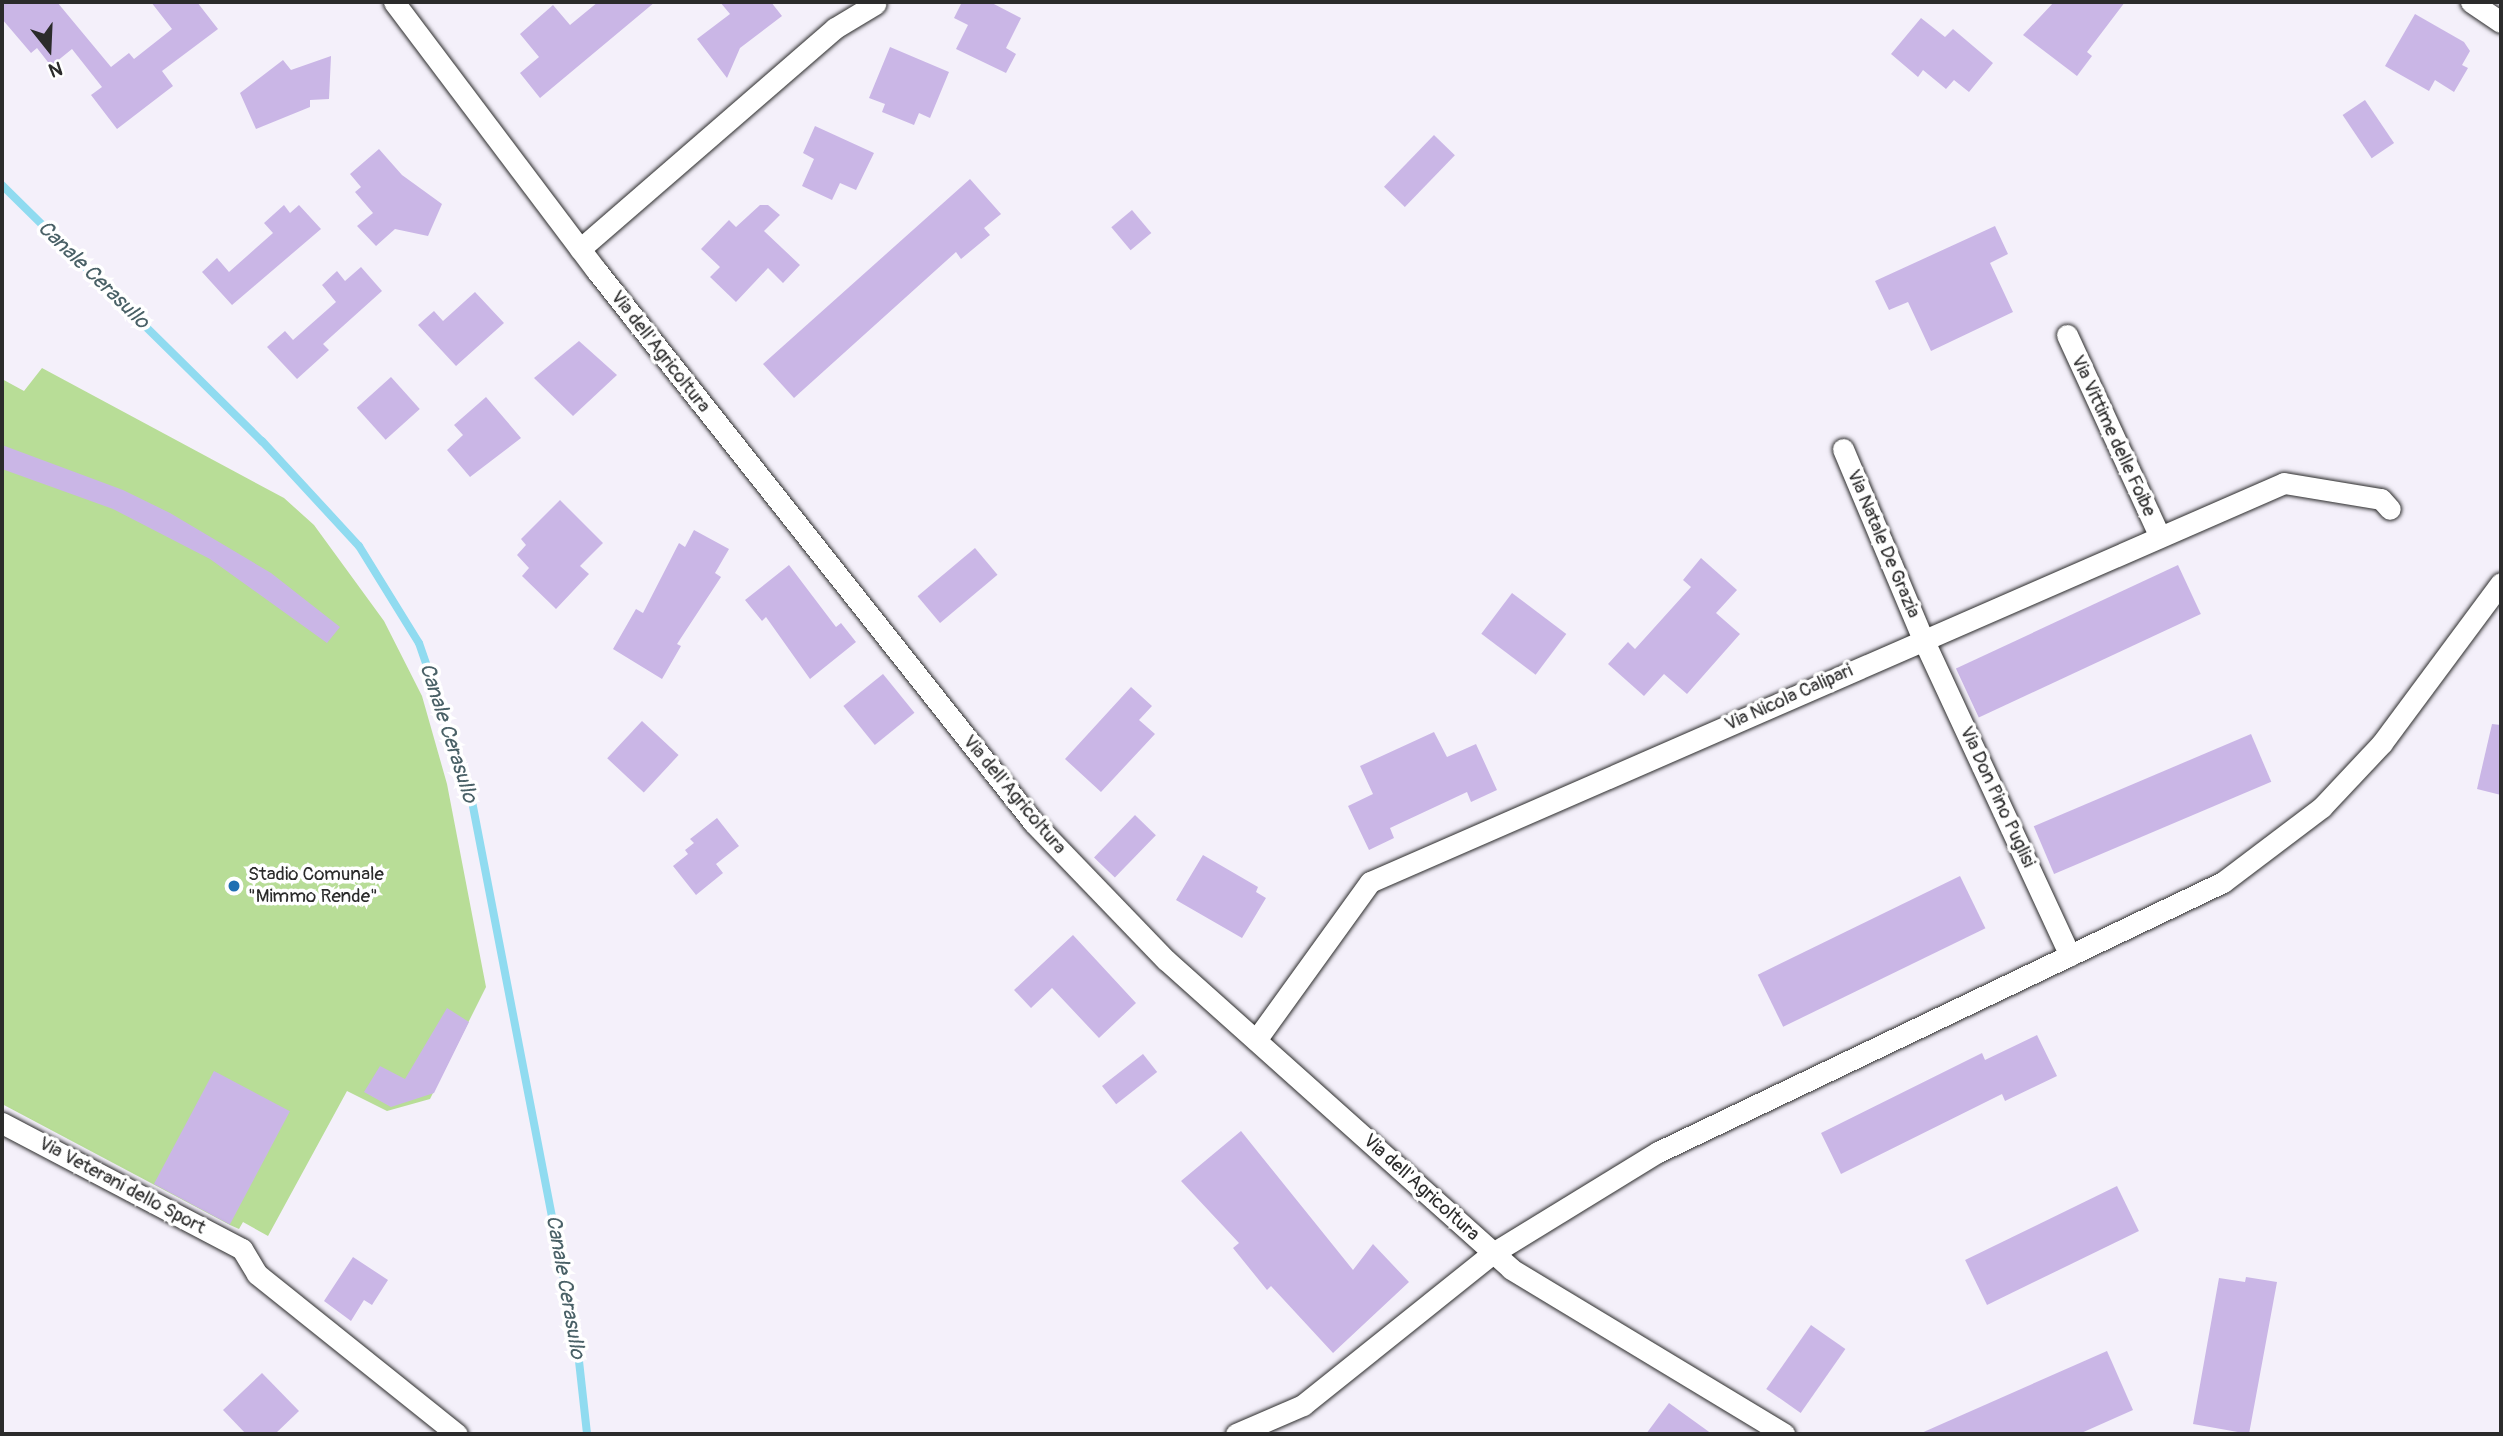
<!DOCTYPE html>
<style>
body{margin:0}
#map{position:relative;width:2503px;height:1436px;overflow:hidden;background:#f4f0fa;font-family:Pangolin,sans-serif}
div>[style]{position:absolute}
.green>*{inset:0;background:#b8dd97}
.stream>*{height:8px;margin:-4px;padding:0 4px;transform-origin:4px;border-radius:4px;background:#90dbf0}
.building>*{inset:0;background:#cab6e6;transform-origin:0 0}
.roads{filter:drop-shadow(0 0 2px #2b2b2b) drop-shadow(0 0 2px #2b2b2b)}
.street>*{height:21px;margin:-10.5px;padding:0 10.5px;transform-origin:10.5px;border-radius:10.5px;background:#fff}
.dots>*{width:19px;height:19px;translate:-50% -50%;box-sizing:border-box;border:4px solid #fff;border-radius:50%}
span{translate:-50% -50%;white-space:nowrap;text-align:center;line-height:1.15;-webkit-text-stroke:7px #fff;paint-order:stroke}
.street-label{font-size:19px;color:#2b2b2b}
.poi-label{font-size:19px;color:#2b2b2b}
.left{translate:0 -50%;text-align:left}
.water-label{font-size:21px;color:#496066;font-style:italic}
.frame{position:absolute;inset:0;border:4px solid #2b2b2b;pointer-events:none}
.north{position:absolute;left:14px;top:14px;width:70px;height:70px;-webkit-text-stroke:5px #fff;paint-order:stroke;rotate:162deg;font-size:19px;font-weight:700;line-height:28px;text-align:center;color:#2b2b2b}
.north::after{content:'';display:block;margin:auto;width:24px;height:32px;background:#2b2b2b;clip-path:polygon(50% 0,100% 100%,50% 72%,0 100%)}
</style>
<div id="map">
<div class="green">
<div style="clip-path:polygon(42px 368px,284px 498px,314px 525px,384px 621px,422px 696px,447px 784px,486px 987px,430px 1099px,387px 1111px,347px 1091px,268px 1236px,243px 1222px,239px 1229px,230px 1225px,2px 1104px,2px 379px,24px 391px)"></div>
</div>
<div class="stream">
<div style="left:2px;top:185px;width:365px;rotate:44.6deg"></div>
<div style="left:262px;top:441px;width:143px;rotate:47.3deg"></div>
<div style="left:359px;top:546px;width:114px;rotate:58.3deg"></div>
<div style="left:419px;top:643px;width:157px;rotate:71deg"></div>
<div style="left:470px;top:791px;width:571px;rotate:79.1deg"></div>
<div style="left:578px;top:1352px;width:82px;rotate:83.7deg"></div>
</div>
<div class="building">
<div style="clip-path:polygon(2px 2px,57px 2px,111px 67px,129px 53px,134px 59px,172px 29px,151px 2px,197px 2px,218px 29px,162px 71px,173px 86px,117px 129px,91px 95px,102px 87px,72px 49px,51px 66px,37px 48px,31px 53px,2px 19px)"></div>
<div style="clip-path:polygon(598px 2px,655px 2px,540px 98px,520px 73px,539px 57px,520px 34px,553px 5px,570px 25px)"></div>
<div style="clip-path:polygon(720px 2px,771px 2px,782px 16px,740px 48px,727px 78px,697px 39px,730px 14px)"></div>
<div style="clip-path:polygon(962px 2px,990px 2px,1021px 18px,1006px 48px,1016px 54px,1006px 73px,956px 49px,968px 25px,954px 18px)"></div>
<div style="clip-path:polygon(2054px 2px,2125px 2px,2087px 52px,2092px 56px,2077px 76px,2023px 35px)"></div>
<div style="clip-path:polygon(2415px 14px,2464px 42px,2470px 51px,2462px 65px,2468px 68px,2454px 92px,2435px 80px,2429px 91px,2385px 66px)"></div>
<div style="clip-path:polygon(1921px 18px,1945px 37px,1953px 29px,1993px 63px,1969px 92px,1954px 80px,1946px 89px,1923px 70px,1918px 77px,1891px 54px)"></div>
<div style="clip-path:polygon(890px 47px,949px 72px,930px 118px,919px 113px,914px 125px,882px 112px,885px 104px,869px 98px)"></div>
<div style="clip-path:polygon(331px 56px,329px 99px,310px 100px,310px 107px,256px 129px,240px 93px,283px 60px,291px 70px)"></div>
<div style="left:2365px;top:100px;width:52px;height:27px;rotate:56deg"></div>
<div style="clip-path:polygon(815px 126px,874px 153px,856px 190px,840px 183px,832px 200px,802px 186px,814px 159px,803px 153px)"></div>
<div style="left:1434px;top:135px;width:29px;height:72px;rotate:44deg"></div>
<div style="clip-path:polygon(379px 149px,402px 175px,442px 204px,428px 236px,395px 229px,376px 246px,357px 226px,373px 213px,355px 192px,361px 187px,350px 174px)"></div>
<div style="clip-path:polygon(970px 179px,1001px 214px,984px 228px,990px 235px,961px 259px,956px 252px,794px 398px,763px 364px)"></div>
<div style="clip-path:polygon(284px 205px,290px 213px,299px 205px,321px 229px,232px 305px,202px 272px,217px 258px,229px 272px,273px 233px,264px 223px)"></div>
<div style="clip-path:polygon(760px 205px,768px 205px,780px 215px,764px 231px,800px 265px,783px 283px,768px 268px,736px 302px,710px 277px,720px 267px,701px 249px,729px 220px,736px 227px)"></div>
<div style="left:1132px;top:210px;width:30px;height:27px;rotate:50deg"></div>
<div style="clip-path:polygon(1995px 226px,2008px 254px,1990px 263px,2013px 312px,1931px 351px,1908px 302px,1889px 310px,1875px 281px)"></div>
<div style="clip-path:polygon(361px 267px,382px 291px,323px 344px,329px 350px,297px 379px,267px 347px,285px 331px,293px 340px,336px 302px,322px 285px,337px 271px,345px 281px)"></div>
<div style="clip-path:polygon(475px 292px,504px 323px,456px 366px,418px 325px,434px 311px,443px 321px)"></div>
<div style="clip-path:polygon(579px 341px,617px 375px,573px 416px,534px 378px)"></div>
<div style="left:391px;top:377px;width:43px;height:46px;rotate:48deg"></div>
<div style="clip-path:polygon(486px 397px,521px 438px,470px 477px,447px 450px,463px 435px,454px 425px)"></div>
<div style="clip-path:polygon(2px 445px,123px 490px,170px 513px,271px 573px,340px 627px,327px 643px,210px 559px,113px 509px,2px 469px)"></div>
<div style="clip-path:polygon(560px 500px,603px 543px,580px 566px,589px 574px,556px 609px,522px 576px,529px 568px,517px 555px,526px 545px,521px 539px)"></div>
<div style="clip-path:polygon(694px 530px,729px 549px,715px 573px,721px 577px,677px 644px,681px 646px,662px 679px,613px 649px,636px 609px,643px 613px,679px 543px,685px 547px)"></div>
<div style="left:975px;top:548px;width:35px;height:75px;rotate:50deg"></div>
<div style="clip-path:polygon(1701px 558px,1737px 590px,1716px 613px,1740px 634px,1687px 694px,1664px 674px,1644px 696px,1608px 664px,1628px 642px,1635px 649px,1691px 587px,1683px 580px)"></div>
<div style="clip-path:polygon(789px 565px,836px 627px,841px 623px,856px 642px,810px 679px,766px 617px,762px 621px,745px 600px)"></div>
<div style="left:2178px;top:565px;width:54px;height:245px;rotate:65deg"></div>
<div style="left:1512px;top:593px;width:68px;height:51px;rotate:37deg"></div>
<div style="left:883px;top:674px;width:50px;height:51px;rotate:51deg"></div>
<div style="clip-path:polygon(1131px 687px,1152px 706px,1139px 720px,1155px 734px,1101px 792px,1065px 759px)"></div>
<div style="left:642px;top:721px;width:50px;height:51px;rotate:43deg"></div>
<div style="clip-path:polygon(2492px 724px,2501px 725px,2501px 795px,2477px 789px)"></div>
<div style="clip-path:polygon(1434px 732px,1447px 757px,1476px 744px,1497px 790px,1471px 802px,1467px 792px,1390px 828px,1394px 838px,1369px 850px,1348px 806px,1373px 794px,1360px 766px)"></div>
<div style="left:2251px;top:734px;width:52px;height:236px;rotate:67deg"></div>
<div style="left:1135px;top:815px;width:29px;height:59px;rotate:44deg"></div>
<div style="clip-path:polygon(717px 818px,739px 846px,716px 864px,723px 873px,696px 895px,673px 866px,688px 854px,685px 850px,694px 843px,690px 839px)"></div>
<div style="clip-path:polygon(1203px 855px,1258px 887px,1256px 892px,1266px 898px,1242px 938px,1176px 900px)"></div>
<div style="left:1960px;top:876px;width:58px;height:225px;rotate:64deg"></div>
<div style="clip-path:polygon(1073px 935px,1136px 1003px,1099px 1038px,1052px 988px,1031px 1008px,1014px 990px)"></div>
<div style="clip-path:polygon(447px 1008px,469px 1022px,434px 1093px,391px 1107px,364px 1092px,380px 1066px,405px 1079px)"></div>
<div style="clip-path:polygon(2037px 1035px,2057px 1076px,2005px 1101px,2002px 1094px,1841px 1174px,1821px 1133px,1982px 1053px,1985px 1060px)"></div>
<div style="left:1143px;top:1054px;width:23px;height:52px;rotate:52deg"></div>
<div style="left:214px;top:1071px;width:86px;height:128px;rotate:28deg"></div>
<div style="clip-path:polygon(1241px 1131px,1353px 1270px,1373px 1244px,1409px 1282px,1333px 1353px,1271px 1286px,1267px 1290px,1233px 1248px,1239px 1243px,1181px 1181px)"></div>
<div style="left:2117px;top:1186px;width:50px;height:169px;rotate:64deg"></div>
<div style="clip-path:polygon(353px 1257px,388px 1280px,372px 1305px,364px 1300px,351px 1321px,324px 1301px)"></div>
<div style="clip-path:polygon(2246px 1277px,2277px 1282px,2249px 1434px,2193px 1424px,2219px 1278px,2245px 1282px)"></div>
<div style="left:1811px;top:1325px;width:42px;height:78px;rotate:35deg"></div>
<div style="clip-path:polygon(2107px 1351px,2133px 1410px,2079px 1434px,1919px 1434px)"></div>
<div style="clip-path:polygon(262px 1373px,299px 1411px,275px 1434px,246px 1434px,223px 1410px)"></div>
<div style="clip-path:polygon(1669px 1403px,1712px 1434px,1646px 1434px)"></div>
</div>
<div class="roads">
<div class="street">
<div style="left:394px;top:2px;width:336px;rotate:53deg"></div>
<div style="left:596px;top:270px;width:705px;rotate:51.62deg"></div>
<div style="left:1034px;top:823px;width:190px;rotate:46.1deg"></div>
<div style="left:1166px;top:960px;width:463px;rotate:41.8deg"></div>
<div style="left:1511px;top:1269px;width:319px;rotate:31.1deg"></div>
<div style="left:2471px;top:2px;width:36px;rotate:34deg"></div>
<div style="left:580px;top:249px;width:337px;rotate:-40.9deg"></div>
<div style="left:835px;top:28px;width:47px;rotate:-31deg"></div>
<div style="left:2067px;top:335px;width:222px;rotate:65.3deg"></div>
<div style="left:1843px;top:449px;width:206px;rotate:67.2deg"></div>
<div style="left:1923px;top:639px;width:349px;rotate:65.1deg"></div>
<div style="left:1256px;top:1040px;width:195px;rotate:-54.2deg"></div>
<div style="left:1370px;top:882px;width:997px;rotate:-23.58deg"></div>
<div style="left:2284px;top:483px;width:98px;rotate:9.4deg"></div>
<div style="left:2381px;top:499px;width:13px;rotate:48deg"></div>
<div style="left:2px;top:1123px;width:271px;rotate:27.7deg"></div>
<div style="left:242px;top:1249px;width:29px;rotate:59deg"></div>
<div style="left:257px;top:1274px;width:256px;rotate:38.7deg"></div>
<div style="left:1236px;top:1434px;width:73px;rotate:-23.4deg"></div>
<div style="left:1303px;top:1405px;width:243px;rotate:-38.7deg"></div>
<div style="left:1493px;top:1253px;width:193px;rotate:-31.5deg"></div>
<div style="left:1658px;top:1152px;width:626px;rotate:-25.54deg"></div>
<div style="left:2223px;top:882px;width:124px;rotate:-37.1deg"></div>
<div style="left:2322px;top:807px;width:88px;rotate:-46.8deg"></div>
<div style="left:2382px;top:743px;width:199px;rotate:-53.4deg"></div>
</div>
</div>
<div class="dots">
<div style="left:234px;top:886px;background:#1f6fb2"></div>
</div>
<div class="street-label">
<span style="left:660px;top:352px;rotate:52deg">Via dell'Agricoltura</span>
<span style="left:2113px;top:436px;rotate:65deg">Via Vittime delle Foibe</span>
<span style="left:1883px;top:544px;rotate:67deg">Via Natale De Grazia</span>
<span style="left:1789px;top:698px;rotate:-24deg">Via Nicola Calipari</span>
<span style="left:1014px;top:795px;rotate:50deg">Via dell'Agricoltura</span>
<span style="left:1997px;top:797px;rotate:65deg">Via Don Pino Puglisi</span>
<span style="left:122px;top:1186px;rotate:28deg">Via Veterani dello Sport</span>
<span style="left:1421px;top:1188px;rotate:42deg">Via dell'Agricoltura</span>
</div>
<div class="poi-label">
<span class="left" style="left:248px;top:886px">Stadio Comunale<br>"Mimmo Rende"</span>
</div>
<div class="water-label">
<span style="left:93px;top:275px;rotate:44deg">Canale Cerasullo</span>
<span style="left:448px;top:733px;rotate:72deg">Canale Cerasullo</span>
<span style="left:565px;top:1287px;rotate:80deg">Canale Cerasullo</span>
</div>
<div class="frame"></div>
<div class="north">N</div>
</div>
